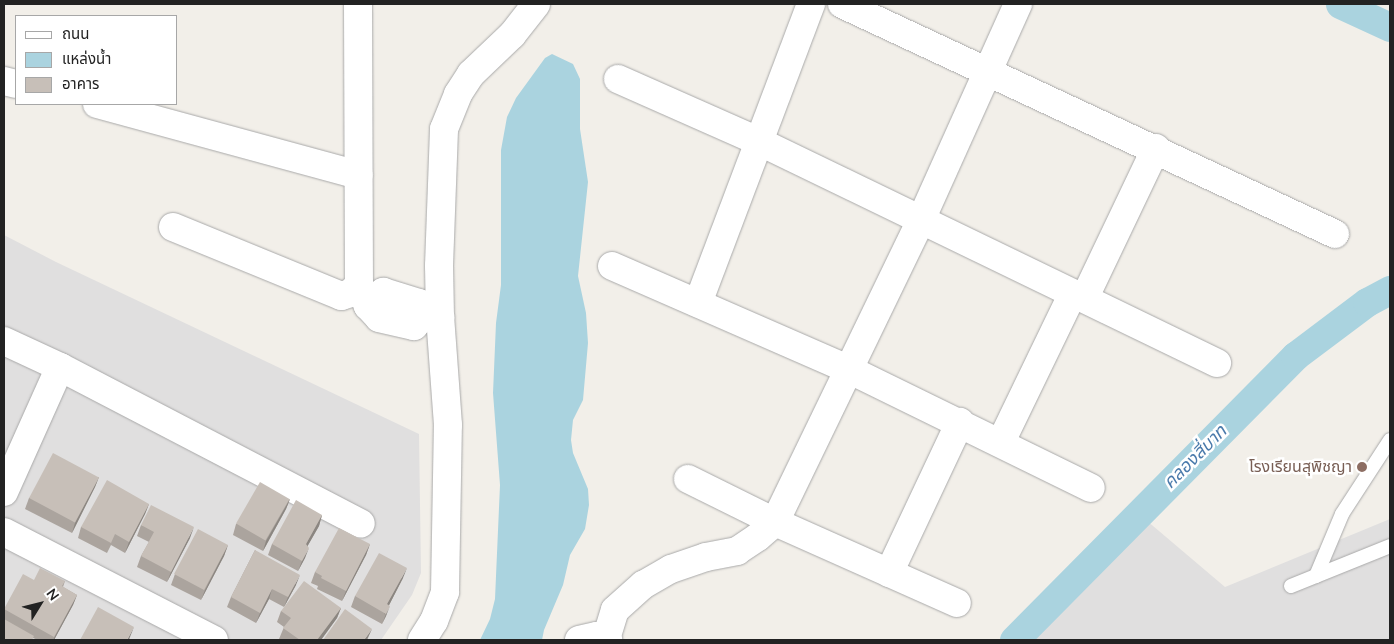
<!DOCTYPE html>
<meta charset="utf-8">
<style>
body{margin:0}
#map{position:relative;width:1394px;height:644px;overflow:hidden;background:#f2efe9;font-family:"Nunito Sans","Noto Sans Thai",sans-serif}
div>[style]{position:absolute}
.residential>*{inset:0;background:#e0dfdf}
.water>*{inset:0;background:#aad3df}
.canal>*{height:29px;margin:-14.5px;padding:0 14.5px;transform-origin:14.5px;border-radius:14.5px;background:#aad3df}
.roads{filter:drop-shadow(0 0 1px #a9a9a9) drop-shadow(0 0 1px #a9a9a9)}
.lane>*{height:14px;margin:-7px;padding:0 7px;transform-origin:7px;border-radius:7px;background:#fff}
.street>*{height:28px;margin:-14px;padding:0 14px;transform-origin:14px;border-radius:14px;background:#fff}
.wall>*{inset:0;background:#aba49e}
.shaded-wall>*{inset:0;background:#8b8681}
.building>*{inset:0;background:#c7bfb8;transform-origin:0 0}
.dots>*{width:14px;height:14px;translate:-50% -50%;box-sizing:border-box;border:2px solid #fff;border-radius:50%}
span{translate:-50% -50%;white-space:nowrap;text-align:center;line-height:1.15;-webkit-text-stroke:5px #fff;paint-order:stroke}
.education-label{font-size:16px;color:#785e54}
.right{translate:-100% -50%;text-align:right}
.water-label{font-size:18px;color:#4a7aab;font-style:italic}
.frame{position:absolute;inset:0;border:5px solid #222;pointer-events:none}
.legend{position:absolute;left:15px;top:15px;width:162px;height:90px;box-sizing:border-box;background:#fff;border:1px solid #a7a7a7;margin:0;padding:6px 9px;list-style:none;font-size:15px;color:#222}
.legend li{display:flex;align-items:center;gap:10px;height:25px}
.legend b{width:25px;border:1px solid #a7a7a7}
.north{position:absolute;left:15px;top:579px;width:50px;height:50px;-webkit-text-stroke:4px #fff;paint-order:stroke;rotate:54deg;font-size:14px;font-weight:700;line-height:20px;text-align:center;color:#222}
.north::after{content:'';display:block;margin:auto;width:18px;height:22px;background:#222;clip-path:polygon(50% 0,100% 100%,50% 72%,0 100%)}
</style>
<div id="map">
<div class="residential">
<div style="clip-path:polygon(4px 235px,56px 262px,419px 434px,421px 573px,412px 595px,381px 640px,4px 640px)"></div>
<div style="clip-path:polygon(1390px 519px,1390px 640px,1027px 640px,1146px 520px,1225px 587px)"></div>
</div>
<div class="water">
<div style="clip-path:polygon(552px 54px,573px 64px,580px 79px,580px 129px,588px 182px,578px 276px,586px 313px,588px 343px,583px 400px,573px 420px,571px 440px,573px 453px,588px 489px,589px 505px,585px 529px,570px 555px,563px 585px,544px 630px,542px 640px,480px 640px,490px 619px,495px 599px,496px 576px,500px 485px,493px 393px,496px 323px,501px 285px,501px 150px,507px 117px,516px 98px,545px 58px)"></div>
</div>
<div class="canal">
<div style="left:1340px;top:4px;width:55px;rotate:24.7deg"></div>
<div style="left:1014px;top:640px;width:400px;rotate:-45.3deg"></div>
<div style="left:1295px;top:356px;width:90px;rotate:-36.9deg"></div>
<div style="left:1367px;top:302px;width:26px;rotate:-28deg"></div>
</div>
<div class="roads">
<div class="lane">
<div style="left:1316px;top:576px;width:67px;rotate:-67.2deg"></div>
<div style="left:1342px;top:514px;width:88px;rotate:-57deg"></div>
<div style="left:1291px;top:586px;width:107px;rotate:-22deg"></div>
</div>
<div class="street">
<div style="left:358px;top:4px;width:280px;rotate:89.8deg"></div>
<div style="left:359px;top:284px;width:24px;rotate:68deg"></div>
<div style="left:368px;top:306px;width:16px;rotate:47deg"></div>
<div style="left:379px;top:318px;width:36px;rotate:13deg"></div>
<div style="left:414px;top:326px;width:17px;rotate:-50deg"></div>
<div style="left:842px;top:4px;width:544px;rotate:25.01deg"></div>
<div style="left:618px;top:79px;width:153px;rotate:23.9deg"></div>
<div style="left:758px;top:141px;width:510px;rotate:25.81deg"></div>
<div style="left:4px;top:81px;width:12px;rotate:14deg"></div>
<div style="left:97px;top:104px;width:271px;rotate:15.2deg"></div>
<div style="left:173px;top:227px;width:182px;rotate:22.3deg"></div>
<div style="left:341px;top:296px;width:10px;rotate:-17deg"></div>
<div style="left:351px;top:293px;width:12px;rotate:-48deg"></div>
<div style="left:612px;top:266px;width:260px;rotate:23.6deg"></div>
<div style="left:850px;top:370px;width:268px;rotate:26.1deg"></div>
<div style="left:1085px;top:297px;width:165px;rotate:-64.5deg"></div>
<div style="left:698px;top:303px;width:320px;rotate:-69.3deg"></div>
<div style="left:368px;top:306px;width:21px;rotate:-43deg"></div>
<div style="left:383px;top:292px;width:38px;rotate:17deg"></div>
<div style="left:419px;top:303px;width:12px;rotate:59deg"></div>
<div style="left:425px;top:313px;width:16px;rotate:15deg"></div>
<div style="left:4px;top:341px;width:62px;rotate:24.9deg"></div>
<div style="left:60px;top:367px;width:339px;rotate:27.5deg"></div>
<div style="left:1001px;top:442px;width:165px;rotate:-64.2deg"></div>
<div style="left:688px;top:479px;width:97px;rotate:26.3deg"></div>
<div style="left:775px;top:522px;width:199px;rotate:24deg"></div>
<div style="left:4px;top:492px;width:137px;rotate:-65.9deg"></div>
<div style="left:4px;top:532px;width:236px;rotate:27.2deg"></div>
<div style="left:889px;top:573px;width:167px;rotate:-64.8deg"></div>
<div style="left:606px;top:639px;width:30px;rotate:-73deg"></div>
<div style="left:615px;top:610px;width:38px;rotate:-42deg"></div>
<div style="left:643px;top:585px;width:32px;rotate:-30deg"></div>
<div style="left:671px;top:569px;width:37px;rotate:-19deg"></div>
<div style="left:706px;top:557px;width:32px;rotate:-11deg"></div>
<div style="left:737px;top:551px;width:25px;rotate:-34deg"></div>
<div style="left:758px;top:537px;width:23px;rotate:-41deg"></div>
<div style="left:775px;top:522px;width:335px;rotate:-64.2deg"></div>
<div style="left:921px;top:220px;width:237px;rotate:-65.8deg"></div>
<div style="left:422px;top:640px;width:22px;rotate:-58deg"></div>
<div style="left:434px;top:621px;width:31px;rotate:-69deg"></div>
<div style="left:445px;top:592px;width:167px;rotate:-89deg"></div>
<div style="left:448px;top:425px;width:108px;rotate:-94.2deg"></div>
<div style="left:440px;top:317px;width:51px;rotate:-91.1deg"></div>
<div style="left:439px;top:266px;width:137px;rotate:-87.9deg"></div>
<div style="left:444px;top:129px;width:38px;rotate:-68deg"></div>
<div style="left:458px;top:94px;width:24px;rotate:-57deg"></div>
<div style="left:471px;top:74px;width:57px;rotate:-43.6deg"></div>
<div style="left:512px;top:35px;width:39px;rotate:-52deg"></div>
<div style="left:579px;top:640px;width:18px;rotate:-13deg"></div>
<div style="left:597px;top:636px;width:12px;rotate:20deg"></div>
</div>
</div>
<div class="wall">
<div style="clip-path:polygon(99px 477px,95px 487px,72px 533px,25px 509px,29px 498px)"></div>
<div style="clip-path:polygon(290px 499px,286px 509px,263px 551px,233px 535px,236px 524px)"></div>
<div style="clip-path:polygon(149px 504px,145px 514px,125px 553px,111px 545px,107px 553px,78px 538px,81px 527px)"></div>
<div style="clip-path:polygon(322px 515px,319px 526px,308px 545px,305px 558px,298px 571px,268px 555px,272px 544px)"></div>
<div style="clip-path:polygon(141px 525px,190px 538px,167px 582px,137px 567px,141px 556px,149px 542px,137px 536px)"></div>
<div style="clip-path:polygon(370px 544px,366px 555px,342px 601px,317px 589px,318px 586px,311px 583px,315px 572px)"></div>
<div style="clip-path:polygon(228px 545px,224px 556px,201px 600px,171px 585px,175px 574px)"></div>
<div style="clip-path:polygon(255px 550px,296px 585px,284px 607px,269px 599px,256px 623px,227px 607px,231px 597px)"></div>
<div style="clip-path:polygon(403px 578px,389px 605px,386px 616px,382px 624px,351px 607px,355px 596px)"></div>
<div style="clip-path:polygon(34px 580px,65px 581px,63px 587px,77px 595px,73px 605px,54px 640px,38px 640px,33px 638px,4px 640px,4px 609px)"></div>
<div style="clip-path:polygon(341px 608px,337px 618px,321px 640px,281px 640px,279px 639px,284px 627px,277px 622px,281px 611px)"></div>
</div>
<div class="shaded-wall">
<div style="clip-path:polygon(99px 477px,95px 487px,72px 533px,75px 523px)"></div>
<div style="clip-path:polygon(290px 499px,286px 509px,263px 551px,266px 541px)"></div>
<div style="clip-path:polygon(149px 504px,145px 514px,125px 553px,129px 542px)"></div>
<div style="clip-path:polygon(322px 515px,319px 526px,303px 554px,306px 544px)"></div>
<div style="clip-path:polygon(194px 527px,190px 538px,167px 582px,171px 572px)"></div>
<div style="clip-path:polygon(370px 544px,366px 555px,342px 601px,346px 591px)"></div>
<div style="clip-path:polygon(228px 545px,224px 556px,201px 600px,205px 590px)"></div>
<div style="clip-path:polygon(309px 548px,305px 558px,298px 571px,302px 561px)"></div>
<div style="clip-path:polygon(407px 568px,403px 578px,384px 615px,387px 604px)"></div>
<div style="clip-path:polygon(300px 575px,296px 585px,284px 607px,288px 597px)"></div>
<div style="clip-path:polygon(272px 589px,269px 599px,256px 623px,260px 613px)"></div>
<div style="clip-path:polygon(77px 595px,73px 605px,54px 640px,53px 640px)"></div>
<div style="clip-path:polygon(390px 606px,386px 616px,382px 624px,386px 614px)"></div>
<div style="clip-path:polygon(341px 608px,337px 618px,321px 640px,317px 640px)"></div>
<div style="clip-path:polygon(134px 627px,130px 637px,129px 640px,127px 640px)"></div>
<div style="clip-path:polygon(372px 629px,367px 640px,364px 640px)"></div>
</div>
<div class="building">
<div style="left:53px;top:453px;width:52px;height:51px;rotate:28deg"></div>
<div style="clip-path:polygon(107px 480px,149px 504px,129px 542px,115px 534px,111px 543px,81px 527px)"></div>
<div style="left:260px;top:482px;width:34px;height:48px;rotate:30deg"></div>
<div style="clip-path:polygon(296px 500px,322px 515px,306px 544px,309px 548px,302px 561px,272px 544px)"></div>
<div style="clip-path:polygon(151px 505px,194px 527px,171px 572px,141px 556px,154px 532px,141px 525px)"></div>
<div style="clip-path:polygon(339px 528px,370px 544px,346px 591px,321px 578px,322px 576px,315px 572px)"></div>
<div style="left:198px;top:529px;width:34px;height:51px;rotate:28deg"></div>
<div style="clip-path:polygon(255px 550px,300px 575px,288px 597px,272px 589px,260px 613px,231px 597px)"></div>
<div style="clip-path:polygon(379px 553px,407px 568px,387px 604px,390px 606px,386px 614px,355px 596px)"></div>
<div style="clip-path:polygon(40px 568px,65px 581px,62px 586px,77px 595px,54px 637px,4px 609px,23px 574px,34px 580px)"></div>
<div style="clip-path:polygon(304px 581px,341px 608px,317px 640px,300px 640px,283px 628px,291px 618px,281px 611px)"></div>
<div style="clip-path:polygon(98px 607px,134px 627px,127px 640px,80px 640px)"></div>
<div style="clip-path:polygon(345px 609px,372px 629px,364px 640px,323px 640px)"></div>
<div style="clip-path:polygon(4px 619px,34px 636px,32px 640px,4px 640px)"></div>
</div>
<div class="dots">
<div style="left:1362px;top:467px;background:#8d6e63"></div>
</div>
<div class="education-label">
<span class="right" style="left:1352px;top:467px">โรงเรียนสุพิชญา</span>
</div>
<div class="water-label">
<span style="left:1195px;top:457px;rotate:-45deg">คลองสี่บาท</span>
</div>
<div class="frame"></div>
<ul class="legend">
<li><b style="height:6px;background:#fff"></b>ถนน</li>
<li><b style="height:14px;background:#aad3df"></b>แหล่งน้ำ</li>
<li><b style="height:14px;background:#c7bfb8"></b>อาคาร</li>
</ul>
<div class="north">N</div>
</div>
